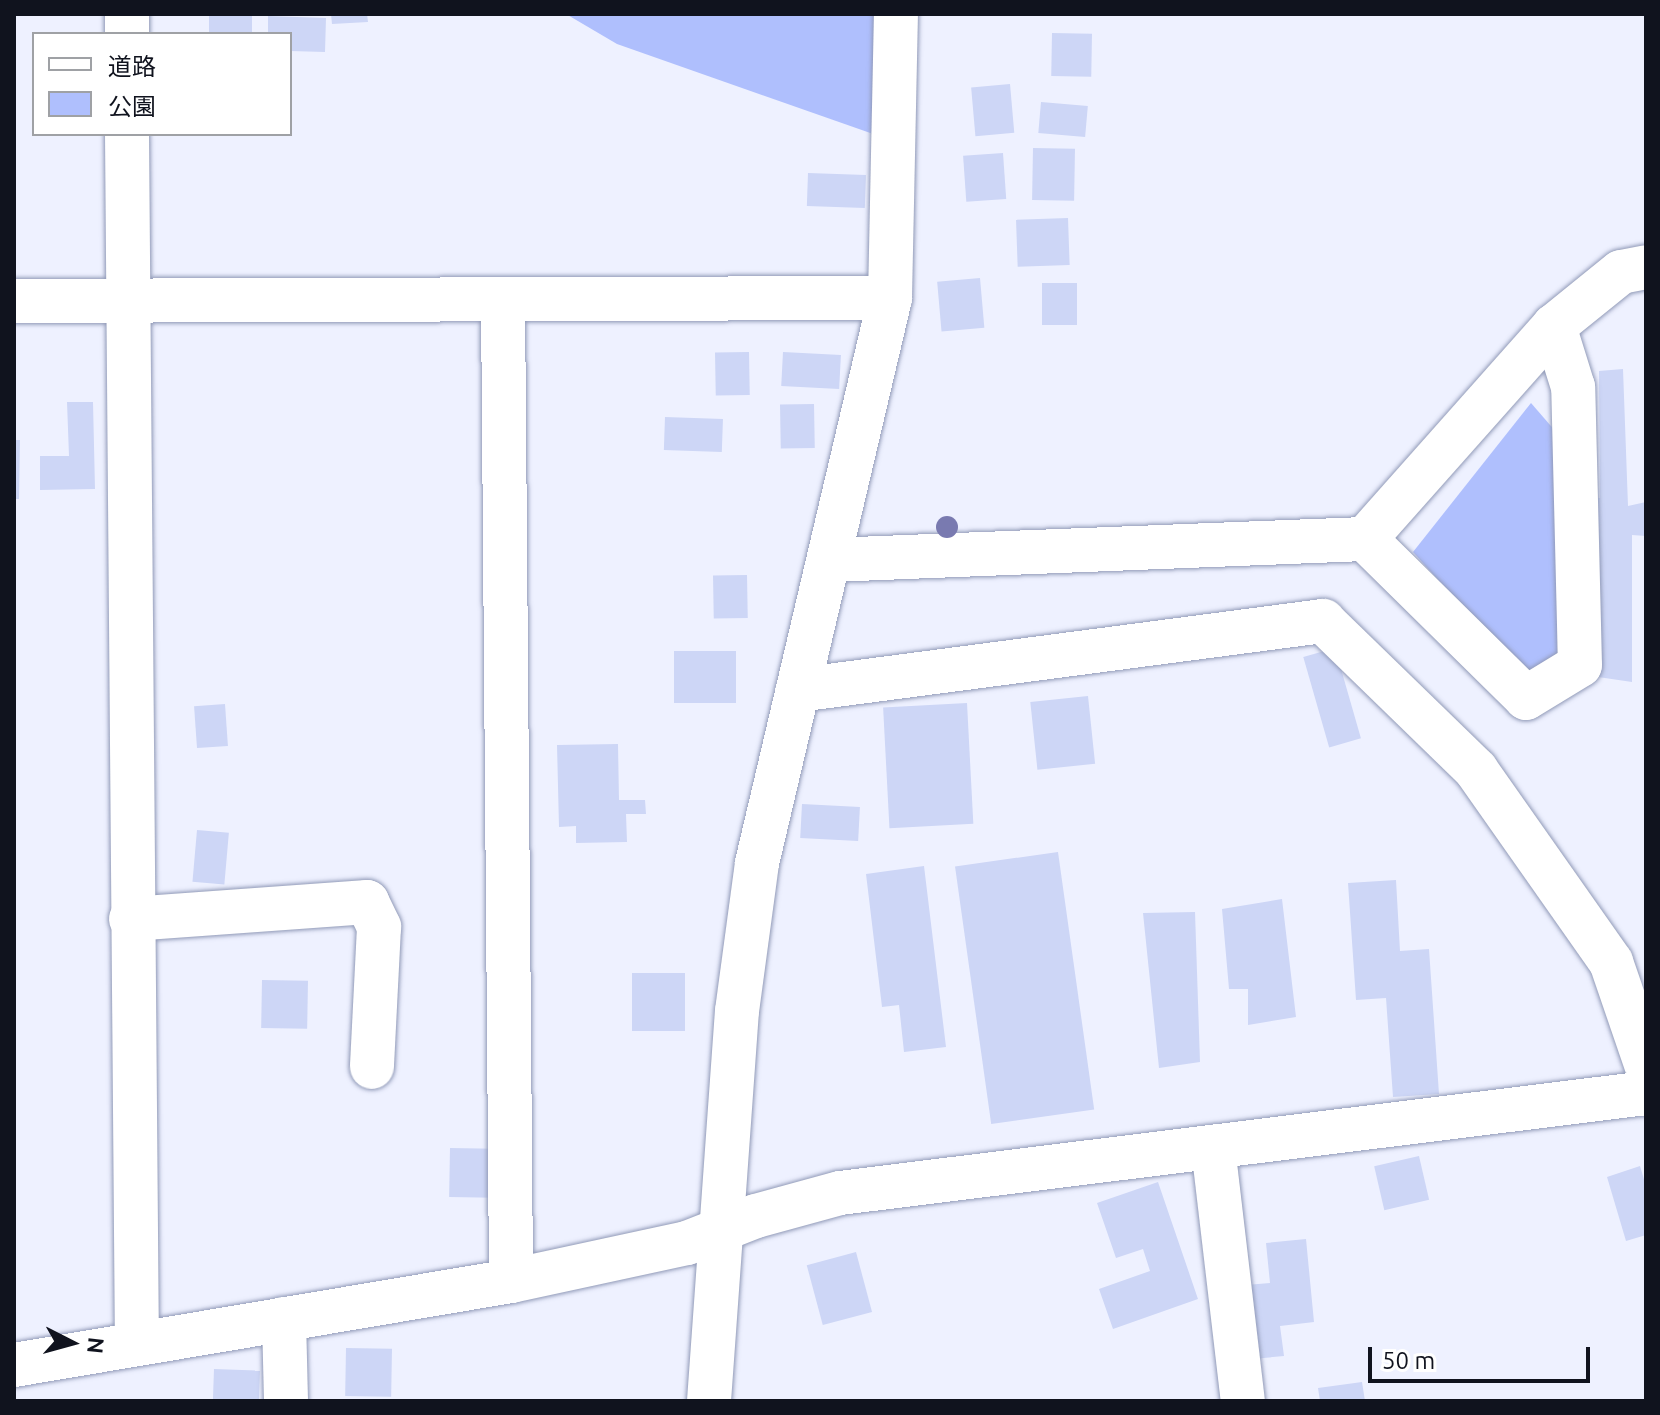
<!DOCTYPE html>
<meta charset="utf-8">
<style>
body{margin:0}
#map{position:relative;width:1660px;height:1415px;overflow:hidden;background:#eef1ff;font-family:Ubuntu,"Noto Sans JP",sans-serif}
div>[style]{position:absolute}
.green>*{inset:0;background:#afbffd}
.building>*{inset:0;background:#cdd6f6;transform-origin:0 0}
.roads{filter:drop-shadow(0 0 2px #919ab8) drop-shadow(0 0 2px #919ab8)}
.minor>*{height:44px;margin:-22px;padding:0 22px;transform-origin:22px;border-radius:22px;background:#fff}
.trees>*{width:22px;height:22px;margin:-11px;border-radius:50%;background:#797ab0}
span{translate:-50% -50%;white-space:nowrap;text-align:center;line-height:1.15;-webkit-text-stroke:6px #fff;paint-order:stroke}
.frame{position:absolute;inset:0;border:16px solid #10131e;pointer-events:none}
.legend{position:absolute;left:32px;top:32px;width:260px;height:104px;box-sizing:border-box;background:#fff;border:2px solid #9fa1a5;margin:0;padding:10px 14px;list-style:none;font-size:24px;color:#10131e}
.legend li{display:flex;align-items:center;gap:16px;height:40px}
.legend b{width:40px;border:2px solid #9fa1a5}
.north{position:absolute;left:32px;top:1303px;width:80px;height:80px;-webkit-text-stroke:6px #fff;paint-order:stroke;rotate:96deg;font-size:22px;font-weight:700;line-height:32px;text-align:center;color:#10131e}
.north::after{content:'';display:block;margin:auto;width:28px;height:36px;background:#10131e;clip-path:polygon(50% 0,100% 100%,50% 72%,0 100%)}
.scale{position:absolute;left:1368px;top:1347px;width:222px;height:36px;box-sizing:border-box;border:4px solid #10131e;border-top:0;padding-left:10px;font-size:24px;line-height:28px;white-space:nowrap;color:#10131e;-webkit-text-stroke:6px #fff;paint-order:stroke}
</style>
<div id="map">
<div class="green">
<div style="clip-path:polygon(566px 14px,896px 14px,896px 142px,617px 44px)"></div>
<div style="clip-path:polygon(1531px 403px,1557px 433px,1557px 664px,1529px 681px,1413px 552px)"></div>
</div>
<div class="building">
<div style="left:209px;top:14px;width:43px;height:20px"></div>
<div style="clip-path:polygon(331px 14px,367px 14px,368px 22px,332px 24px)"></div>
<div style="clip-path:polygon(268px 16px,326px 18px,325px 52px,290px 51px,290px 34px,268px 34px)"></div>
<div style="left:1052px;top:33px;width:40px;height:43px;rotate:1deg"></div>
<div style="left:1010px;top:84px;width:49px;height:39px;rotate:85deg"></div>
<div style="left:1041px;top:102px;width:47px;height:31px;rotate:5deg"></div>
<div style="left:1033px;top:148px;width:42px;height:52px;rotate:1deg"></div>
<div style="left:1003px;top:153px;width:46px;height:40px;rotate:86deg"></div>
<div style="left:808px;top:173px;width:58px;height:33px;rotate:2deg"></div>
<div style="left:1068px;top:218px;width:47px;height:52px;rotate:88deg"></div>
<div style="left:980px;top:278px;width:50px;height:43px;rotate:85deg"></div>
<div style="left:1077px;top:283px;width:42px;height:35px;rotate:90deg"></div>
<div style="left:749px;top:352px;width:43px;height:34px;rotate:89deg"></div>
<div style="left:783px;top:352px;width:58px;height:34px;rotate:3deg"></div>
<div style="clip-path:polygon(1623px 369px,1628px 506px,1646px 502px,1646px 536px,1632px 535px,1632px 682px,1598px 677px,1597px 538px,1562px 498px,1600px 498px,1599px 371px)"></div>
<div style="clip-path:polygon(67px 402px,93px 402px,95px 489px,40px 490px,40px 456px,69px 456px)"></div>
<div style="left:814px;top:404px;width:44px;height:34px;rotate:89deg"></div>
<div style="left:665px;top:417px;width:58px;height:33px;rotate:2deg"></div>
<div style="clip-path:polygon(14px 440px,20px 440px,19px 499px,14px 499px)"></div>
<div style="left:747px;top:575px;width:43px;height:34px;rotate:89deg"></div>
<div style="left:1335px;top:648px;width:94px;height:33px;rotate:74deg"></div>
<div style="left:674px;top:651px;width:62px;height:52px"></div>
<div style="left:1088px;top:696px;width:68px;height:58px;rotate:84deg"></div>
<div style="left:967px;top:703px;width:121px;height:84px;rotate:87deg"></div>
<div style="left:225px;top:704px;width:42px;height:31px;rotate:86deg"></div>
<div style="clip-path:polygon(618px 744px,619px 800px,645px 800px,646px 814px,626px 814px,627px 842px,576px 843px,576px 826px,559px 827px,557px 745px)"></div>
<div style="left:802px;top:804px;width:58px;height:34px;rotate:3deg"></div>
<div style="left:197px;top:830px;width:32px;height:52px;rotate:5deg"></div>
<div style="left:1058px;top:852px;width:260px;height:104px;rotate:82deg"></div>
<div style="clip-path:polygon(924px 866px,946px 1047px,904px 1052px,899px 1005px,882px 1007px,866px 874px)"></div>
<div style="clip-path:polygon(1396px 880px,1400px 951px,1429px 949px,1439px 1094px,1393px 1097px,1386px 998px,1356px 1000px,1348px 883px)"></div>
<div style="clip-path:polygon(1282px 899px,1296px 1017px,1248px 1025px,1248px 989px,1229px 989px,1222px 909px)"></div>
<div style="clip-path:polygon(1195px 912px,1200px 1062px,1159px 1068px,1143px 913px)"></div>
<div style="left:632px;top:973px;width:53px;height:58px"></div>
<div style="left:262px;top:980px;width:46px;height:48px;rotate:1deg"></div>
<div style="left:450px;top:1148px;width:45px;height:49px;rotate:1deg"></div>
<div style="left:1419px;top:1156px;width:45px;height:46px;rotate:77deg"></div>
<div style="clip-path:polygon(1640px 1166px,1646px 1186px,1646px 1235px,1626px 1241px,1607px 1177px)"></div>
<div style="clip-path:polygon(1158px 1182px,1198px 1299px,1113px 1329px,1099px 1289px,1150px 1271px,1143px 1249px,1116px 1258px,1097px 1203px)"></div>
<div style="clip-path:polygon(1306px 1239px,1314px 1322px,1280px 1326px,1284px 1356px,1253px 1359px,1246px 1285px,1270px 1283px,1266px 1243px)"></div>
<div style="left:856px;top:1252px;width:62px;height:51px;rotate:75deg"></div>
<div style="left:346px;top:1348px;width:46px;height:48px;rotate:1deg"></div>
<div style="left:214px;top:1369px;width:46px;height:32px;rotate:2deg"></div>
<div style="clip-path:polygon(1362px 1382px,1365px 1401px,1320px 1401px,1318px 1388px)"></div>
</div>
<div class="roads">
<div class="minor">
<div style="left:127px;top:34px;width:20px;rotate:-90deg"></div>
<div style="left:127px;top:134px;width:1209px;rotate:89.53deg"></div>
<div style="left:503px;top:300px;width:981px;rotate:89.53deg"></div>
<div style="left:14px;top:301px;width:876px;rotate:-0.2deg"></div>
<div style="left:1365px;top:539px;width:226px;rotate:44.6deg"></div>
<div style="left:1526px;top:698px;width:63px;rotate:-31.4deg"></div>
<div style="left:1580px;top:665px;width:278px;rotate:-91.4deg"></div>
<div style="left:1573px;top:387px;width:64px;rotate:-107.3deg"></div>
<div style="left:830px;top:560px;width:535px;rotate:-2.25deg"></div>
<div style="left:1365px;top:539px;width:285px;rotate:-48.4deg"></div>
<div style="left:1554px;top:326px;width:86px;rotate:-38.9deg"></div>
<div style="left:1621px;top:272px;width:25px;rotate:-11deg"></div>
<div style="left:798px;top:690px;width:530px;rotate:-7.49deg"></div>
<div style="left:1323px;top:621px;width:214px;rotate:44.2deg"></div>
<div style="left:1476px;top:770px;width:235px;rotate:54.9deg"></div>
<div style="left:1611px;top:962px;width:108px;rotate:71.1deg"></div>
<div style="left:131px;top:919px;width:237px;rotate:-4.1deg"></div>
<div style="left:367px;top:902px;width:28px;rotate:64deg"></div>
<div style="left:379px;top:927px;width:140px;rotate:92.9deg"></div>
<div style="left:1213px;top:1147px;width:256px;rotate:83.3deg"></div>
<div style="left:284px;top:1319px;width:82px;rotate:88.6deg"></div>
<div style="left:14px;top:1365px;width:504px;rotate:-9.59deg"></div>
<div style="left:511px;top:1281px;width:180px;rotate:-12.2deg"></div>
<div style="left:687px;top:1243px;width:74px;rotate:-21.4deg"></div>
<div style="left:756px;top:1216px;width:87px;rotate:-15.3deg"></div>
<div style="left:840px;top:1193px;width:812px;rotate:-7.07deg"></div>
<div style="left:709px;top:1401px;width:391px;rotate:-85.9deg"></div>
<div style="left:737px;top:1011px;width:149px;rotate:-82.3deg"></div>
<div style="left:757px;top:863px;width:580px;rotate:-76.75deg"></div>
<div style="left:890px;top:298px;width:284px;rotate:-88.8deg"></div>
</div>
</div>
<div class="trees">
<div style="left:947px;top:527px"></div>
</div>
<div class="frame"></div>
<ul class="legend">
<li><b style="height:10px;background:#fff"></b>道路</li>
<li><b style="height:22px;background:#afbffd"></b>公園</li>
</ul>
<div class="north">N</div>
<div class="scale">50 m</div>
</div>
